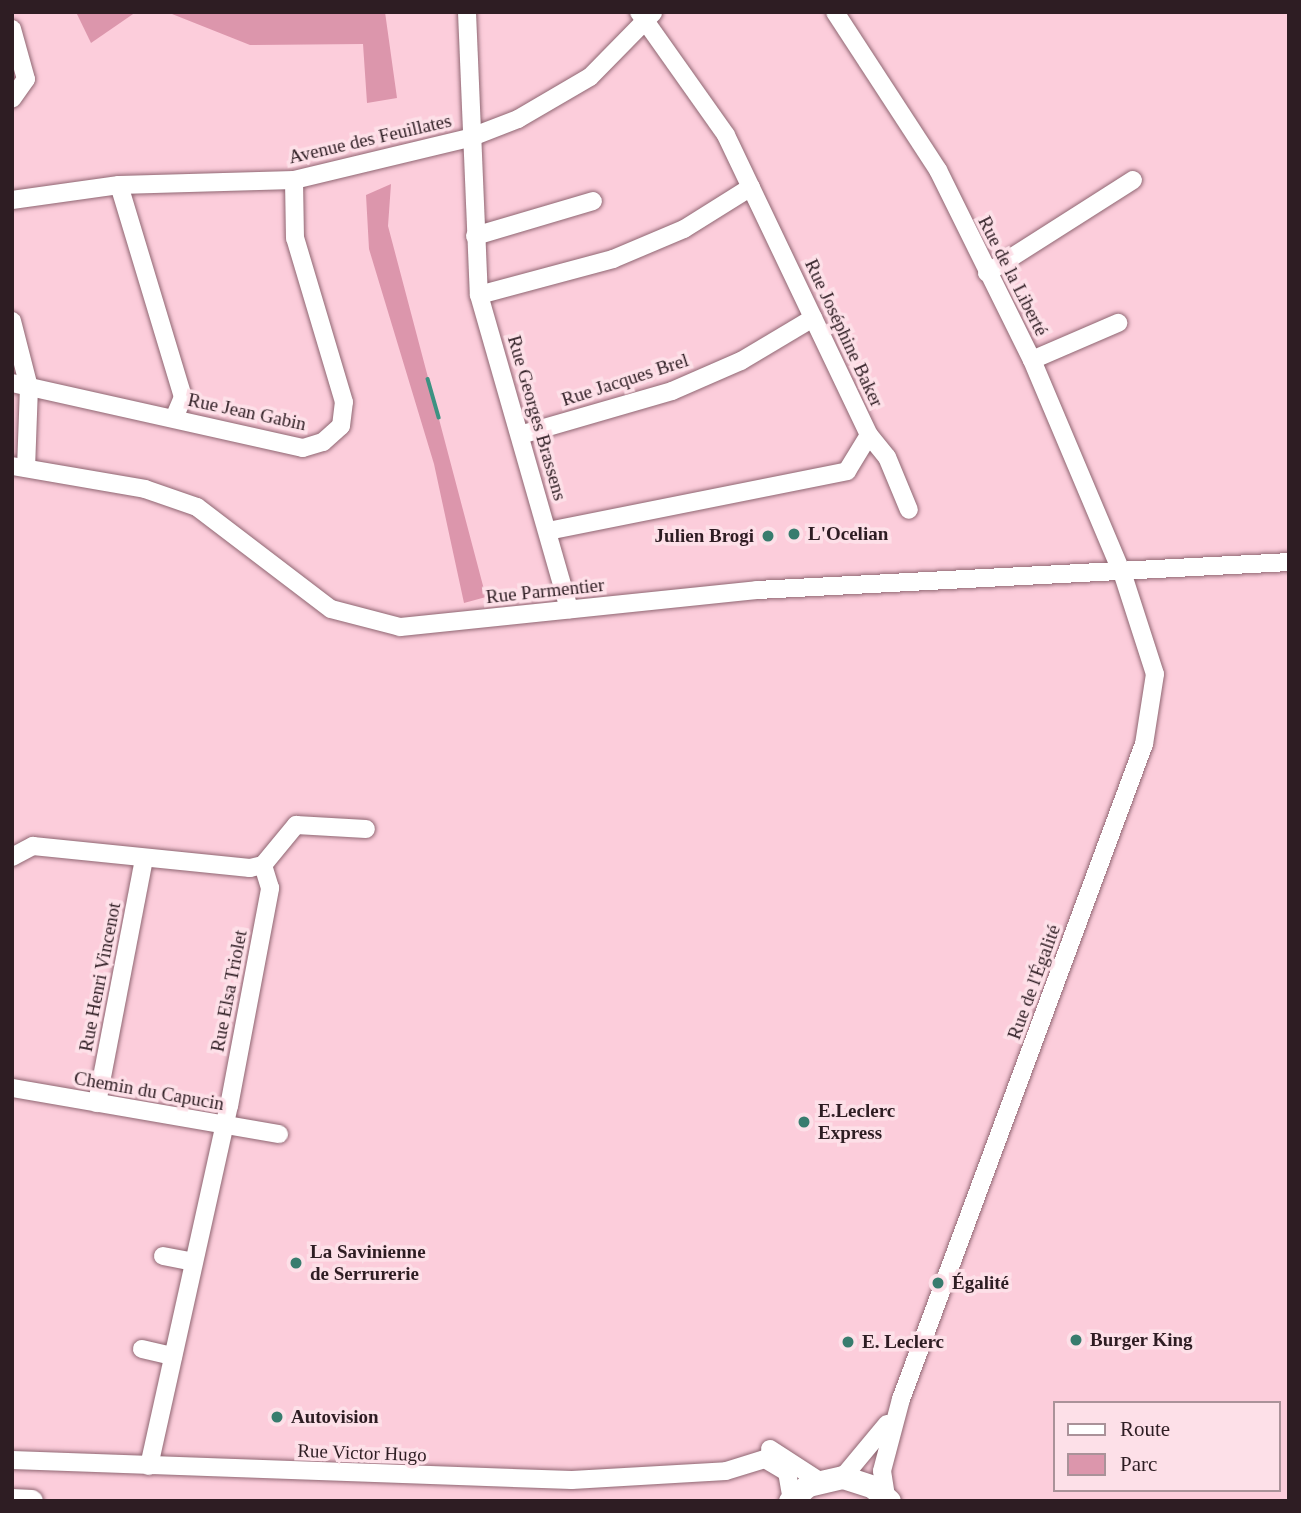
<!DOCTYPE html>
<meta charset="utf-8">
<style>
body{margin:0}
#map{position:relative;width:1301px;height:1513px;overflow:hidden;background:#fccddb;font-family:"Times New Roman",serif}
div>[style]{position:absolute}
.green>*{inset:0;background:#dc96ac}
.stream>*{height:3.5px;margin:-1.75px;padding:0 1.75px;transform-origin:1.75px;border-radius:1.75px;background:#3d9282}
.roads{filter:drop-shadow(0 0 2px #8f6672) drop-shadow(0 0 2px #8f6672)}
.minor>*{height:18px;margin:-9px;padding:0 9px;transform-origin:9px;border-radius:9px;background:#fff}
.major>*{height:23px;margin:-11.5px;padding:0 11.5px;transform-origin:11.5px;border-radius:11.5px;background:#fff}
.dots>*{width:19px;height:19px;translate:-50% -50%;box-sizing:border-box;border:4px solid #fde0e8;border-radius:50%}
span{translate:-50% -50%;white-space:nowrap;text-align:center;line-height:1.15;-webkit-text-stroke:7px #fde0e8;paint-order:stroke}
.street-label{font-size:19px;color:#2e1d23}
.poi-label{font-size:19px;color:#2e1d23;font-weight:700}
.left{translate:0 -50%;text-align:left}
.right{translate:-100% -50%;text-align:right}
.frame{position:absolute;inset:0;border:14px solid #2e1d23;pointer-events:none}
.legend{position:absolute;left:1053px;top:1401px;width:228px;height:91px;box-sizing:border-box;background:#fde0e8;border:2px solid #aa9299;margin:0;padding:9px 12px;list-style:none;font-size:21px;color:#2e1d23}
.legend li{display:flex;align-items:center;gap:14px;height:35px}
.legend b{width:35px;border:2px solid #aa9299}
</style>
<div id="map">
<div class="green">
<div style="clip-path:polygon(76px 12px,136px 12px,91px 43px)"></div>
<div style="clip-path:polygon(167px 12px,385px 12px,397px 98px,367px 103px,363px 44px,250px 45px)"></div>
<div style="clip-path:polygon(391px 184px,388px 226px,486px 597px,464px 603px,434px 464px,369px 249px,366px 195px)"></div>
</div>
<div class="stream">
<div style="left:428px;top:379px;width:40px;rotate:74deg"></div>
</div>
<div class="roads">
<div class="minor">
<div style="left:467px;top:12px;width:283px;rotate:87.6deg"></div>
<div style="left:479px;top:295px;width:327px;rotate:74deg"></div>
<div style="left:835px;top:12px;width:189px;rotate:56.9deg"></div>
<div style="left:938px;top:170px;width:212px;rotate:63.7deg"></div>
<div style="left:1032px;top:360px;width:233px;rotate:67.1deg"></div>
<div style="left:1123px;top:575px;width:104px;rotate:72.1deg"></div>
<div style="left:1155px;top:674px;width:71px;rotate:98.9deg"></div>
<div style="left:1144px;top:744px;width:699px;rotate:110.35deg"></div>
<div style="left:901px;top:1399px;width:74px;rotate:104.8deg"></div>
<div style="left:882px;top:1471px;width:26px;rotate:81deg"></div>
<div style="left:12px;top:29px;width:52px;rotate:74.4deg"></div>
<div style="left:26px;top:79px;width:24px;rotate:125deg"></div>
<div style="left:119px;top:185px;width:221px;rotate:73.2deg"></div>
<div style="left:183px;top:397px;width:23px;rotate:113deg"></div>
<div style="left:12px;top:200px;width:108px;rotate:-8deg"></div>
<div style="left:119px;top:185px;width:175px;rotate:-1.6deg"></div>
<div style="left:294px;top:180px;width:180px;rotate:-13.5deg"></div>
<div style="left:469px;top:138px;width:53px;rotate:-21.2deg"></div>
<div style="left:518px;top:119px;width:83px;rotate:-30.3deg"></div>
<div style="left:590px;top:77px;width:90px;rotate:-45.5deg"></div>
<div style="left:475px;top:236px;width:123px;rotate:-16.5deg"></div>
<div style="left:987px;top:273px;width:173px;rotate:-32.5deg"></div>
<div style="left:479px;top:295px;width:139px;rotate:-15deg"></div>
<div style="left:613px;top:259px;width:77px;rotate:-22.9deg"></div>
<div style="left:684px;top:229px;width:79px;rotate:-32.1deg"></div>
<div style="left:12px;top:321px;width:68px;rotate:75.6deg"></div>
<div style="left:29px;top:387px;width:81px;rotate:92.1deg"></div>
<div style="left:1032px;top:360px;width:94px;rotate:-23.3deg"></div>
<div style="left:12px;top:383px;width:298px;rotate:12.6deg"></div>
<div style="left:303px;top:448px;width:21px;rotate:-17deg"></div>
<div style="left:323px;top:442px;width:24px;rotate:-42deg"></div>
<div style="left:341px;top:426px;width:24px;rotate:-83deg"></div>
<div style="left:344px;top:402px;width:171px;rotate:-106.6deg"></div>
<div style="left:295px;top:238px;width:58px;rotate:-91deg"></div>
<div style="left:520px;top:435px;width:158px;rotate:-16.1deg"></div>
<div style="left:672px;top:391px;width:75px;rotate:-23.5deg"></div>
<div style="left:741px;top:361px;width:84px;rotate:-30.8deg"></div>
<div style="left:869px;top:435px;width:28px;rotate:51deg"></div>
<div style="left:887px;top:457px;width:57px;rotate:67.5deg"></div>
<div style="left:12px;top:466px;width:135px;rotate:9.8deg"></div>
<div style="left:145px;top:489px;width:55px;rotate:19.1deg"></div>
<div style="left:197px;top:507px;width:168px;rotate:37.3deg"></div>
<div style="left:331px;top:609px;width:71px;rotate:14.6deg"></div>
<div style="left:400px;top:627px;width:359px;rotate:-5.9deg"></div>
<div style="left:757px;top:590px;width:533px;rotate:-3.01deg"></div>
<div style="left:548px;top:531px;width:305px;rotate:-11.3deg"></div>
<div style="left:847px;top:471px;width:42px;rotate:-58.6deg"></div>
<div style="left:869px;top:435px;width:332px;rotate:-115.5deg"></div>
<div style="left:726px;top:135px;width:151px;rotate:-125.3deg"></div>
<div style="left:12px;top:857px;width:24px;rotate:-28deg"></div>
<div style="left:33px;top:846px;width:218px;rotate:5.8deg"></div>
<div style="left:250px;top:868px;width:13px;rotate:-13deg"></div>
<div style="left:263px;top:865px;width:52px;rotate:-50.5deg"></div>
<div style="left:296px;top:825px;width:70px;rotate:3.3deg"></div>
<div style="left:12px;top:1088px;width:271px;rotate:9.8deg"></div>
<div style="left:97px;top:1103px;width:248px;rotate:-79.1deg"></div>
<div style="left:163px;top:1256px;width:31px;rotate:11deg"></div>
<div style="left:142px;top:1349px;width:32px;rotate:13deg"></div>
<div style="left:770px;top:1449px;width:57px;rotate:32.9deg"></div>
<div style="left:12px;top:1460px;width:560px;rotate:2.05deg"></div>
<div style="left:572px;top:1480px;width:154px;rotate:-3.3deg"></div>
<div style="left:726px;top:1471px;width:41px;rotate:-17.1deg"></div>
<div style="left:765px;top:1459px;width:26px;rotate:31deg"></div>
<div style="left:787px;top:1472px;width:27px;rotate:80deg"></div>
<div style="left:149px;top:1466px;width:369px;rotate:-77.5deg"></div>
<div style="left:229px;top:1106px;width:222px;rotate:-79.3deg"></div>
<div style="left:270px;top:888px;width:24px;rotate:-107deg"></div>
<div style="left:843px;top:1477px;width:69px;rotate:-50.3deg"></div>
</div>
<div class="major">
<div style="left:12px;top:1500px;width:19px;rotate:3deg"></div>
<div style="left:790px;top:1501px;width:24px;rotate:-42deg"></div>
<div style="left:808px;top:1485px;width:36px;rotate:-13deg"></div>
<div style="left:843px;top:1477px;width:32px;rotate:18deg"></div>
<div style="left:873px;top:1487px;width:21px;rotate:41deg"></div>
</div>
</div>
<div class="dots">
<div style="left:794px;top:534px;background:#387c6e"></div>
<div style="left:768px;top:536px;background:#387c6e"></div>
<div style="left:804px;top:1122px;background:#387c6e"></div>
<div style="left:296px;top:1263px;background:#387c6e"></div>
<div style="left:938px;top:1283px;background:#387c6e"></div>
<div style="left:1076px;top:1340px;background:#387c6e"></div>
<div style="left:848px;top:1342px;background:#387c6e"></div>
<div style="left:277px;top:1417px;background:#387c6e"></div>
</div>
<div class="street-label">
<span style="left:370px;top:139px;rotate:-13deg">Avenue des Feuillates</span>
<span style="left:1013px;top:276px;rotate:63deg">Rue de la Liberté</span>
<span style="left:844px;top:333px;rotate:65deg">Rue Joséphine Baker</span>
<span style="left:625px;top:380px;rotate:-18deg">Rue Jacques Brel</span>
<span style="left:247px;top:412px;rotate:12deg">Rue Jean Gabin</span>
<span style="left:537px;top:418px;rotate:74deg">Rue Georges Brassens</span>
<span style="left:545px;top:591px;rotate:-6deg">Rue Parmentier</span>
<span style="left:100px;top:977px;rotate:-79deg">Rue Henri Vincenot</span>
<span style="left:1034px;top:982px;rotate:-70deg">Rue de l'Égalité</span>
<span style="left:229px;top:991px;rotate:-79deg">Rue Elsa Triolet</span>
<span style="left:149px;top:1091px;rotate:10deg">Chemin du Capucin</span>
<span style="left:362px;top:1453px;rotate:2deg">Rue Victor Hugo</span>
</div>
<div class="poi-label">
<span class="left" style="left:808px;top:534px">L'Ocelian</span>
<span class="right" style="left:754px;top:536px">Julien Brogi</span>
<span class="left" style="left:818px;top:1122px">E.Leclerc<br>Express</span>
<span class="left" style="left:310px;top:1263px">La Savinienne<br>de Serrurerie</span>
<span class="left" style="left:952px;top:1283px">Égalité</span>
<span class="left" style="left:1090px;top:1340px">Burger King</span>
<span class="left" style="left:862px;top:1342px">E. Leclerc</span>
<span class="left" style="left:291px;top:1417px">Autovision</span>
</div>
<div class="frame"></div>
<ul class="legend">
<li><b style="height:9px;background:#fff"></b>Route</li>
<li><b style="height:19px;background:#dc96ac"></b>Parc</li>
</ul>
</div>
